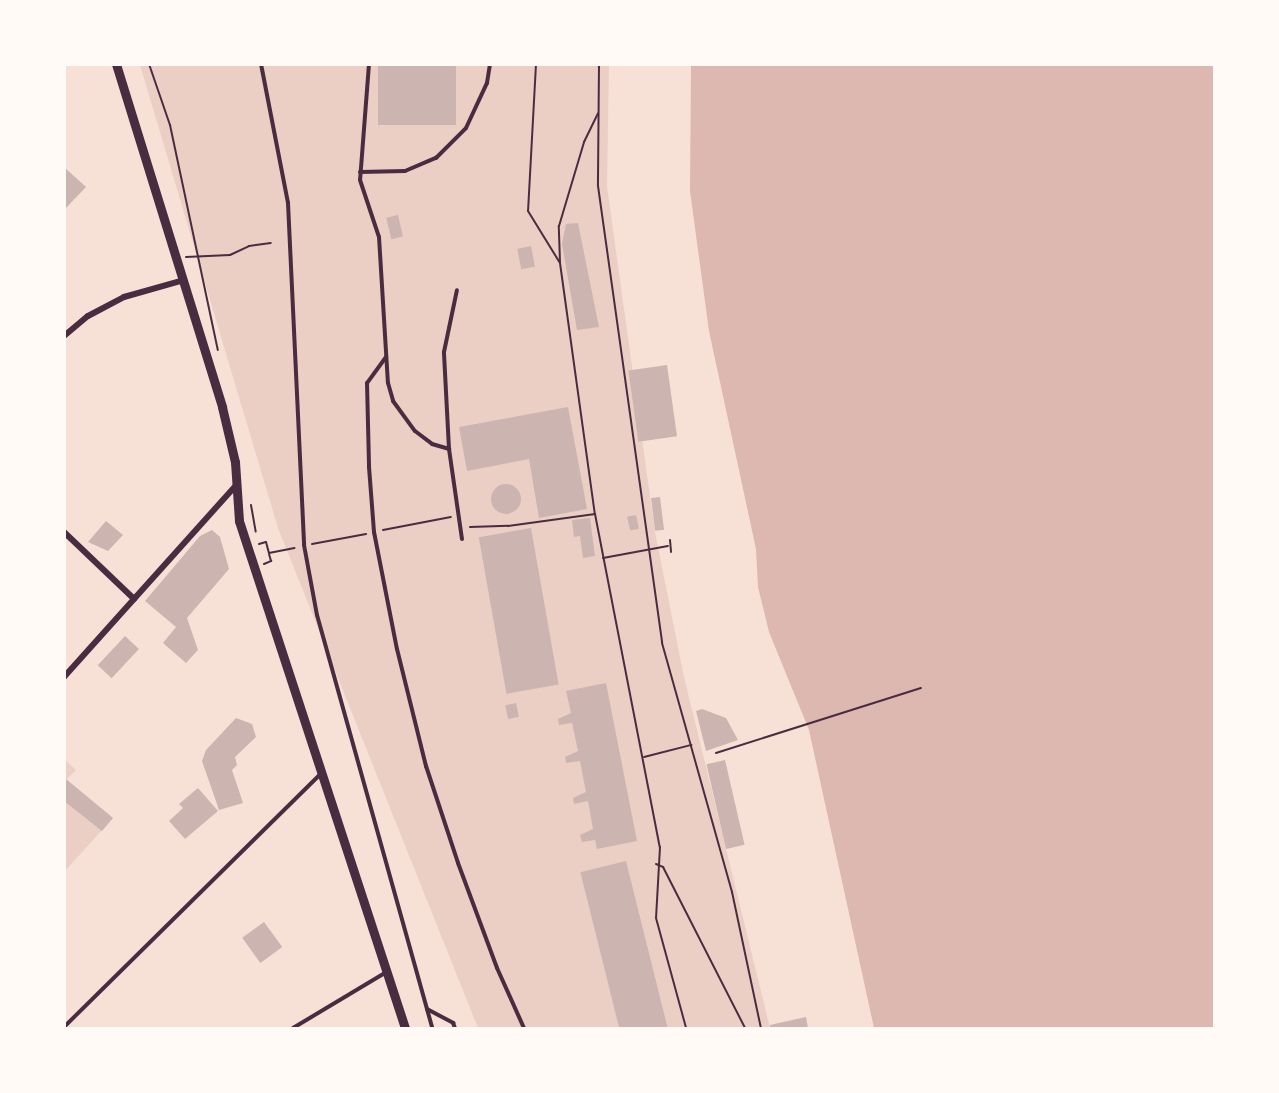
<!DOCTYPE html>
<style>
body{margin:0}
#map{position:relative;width:1279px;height:1093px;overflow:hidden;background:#f7e1d7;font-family:Inter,sans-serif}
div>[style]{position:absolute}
.green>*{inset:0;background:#ebcfc5}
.water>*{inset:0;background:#dcb8b0}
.building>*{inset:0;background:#ccb4b1;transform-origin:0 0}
.round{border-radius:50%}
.path>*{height:2px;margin:-1px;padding:0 1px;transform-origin:1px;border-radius:1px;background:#4a2c40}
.service>*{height:4px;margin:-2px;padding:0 2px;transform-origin:2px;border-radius:2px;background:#4a2c40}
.minor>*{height:6px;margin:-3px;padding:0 3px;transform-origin:3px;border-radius:3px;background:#4a2c40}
.secondary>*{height:9px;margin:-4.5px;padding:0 4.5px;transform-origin:4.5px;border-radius:4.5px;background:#4a2c40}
span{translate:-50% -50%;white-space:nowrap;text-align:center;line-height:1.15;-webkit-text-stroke:5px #fffaf5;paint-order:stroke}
.frame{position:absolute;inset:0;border:66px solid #fffaf5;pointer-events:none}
</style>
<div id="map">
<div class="green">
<div style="clip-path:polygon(140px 65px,609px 65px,607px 186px,655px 532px,684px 677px,770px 1028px,478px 1028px,278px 528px)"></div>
<div style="clip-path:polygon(64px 759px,76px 770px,66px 780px,113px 818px,65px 871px)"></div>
</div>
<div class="water">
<div style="clip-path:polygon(691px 65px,1214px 65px,1214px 1028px,874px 1028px,809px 730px,769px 632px,758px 587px,756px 549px,709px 331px,690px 191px)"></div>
</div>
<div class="building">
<div style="left:378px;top:64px;width:78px;height:61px"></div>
<div style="clip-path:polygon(64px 167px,86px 187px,64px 210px)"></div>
<div style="left:398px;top:215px;width:22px;height:12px;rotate:77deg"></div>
<div style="clip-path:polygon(578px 223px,599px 327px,577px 330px,562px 244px,566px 224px)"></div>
<div style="left:531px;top:246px;width:21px;height:14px;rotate:79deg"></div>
<div style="left:667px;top:365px;width:72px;height:39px;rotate:82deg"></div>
<div style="clip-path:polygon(568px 407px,587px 509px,539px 518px,529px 459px,467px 471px,459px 427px)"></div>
<div class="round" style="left:491px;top:484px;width:30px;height:30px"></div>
<div style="left:660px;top:497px;width:33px;height:9px;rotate:83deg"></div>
<div style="left:636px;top:515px;width:14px;height:9px;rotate:78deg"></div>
<div style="clip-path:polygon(590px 518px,595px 556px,583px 558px,580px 536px,574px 537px,572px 520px)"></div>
<div style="clip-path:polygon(106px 521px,123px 535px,108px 551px,88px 542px)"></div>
<div style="left:531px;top:528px;width:159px;height:53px;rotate:80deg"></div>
<div style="clip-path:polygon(212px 530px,220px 537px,229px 569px,187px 618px,198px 650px,186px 663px,163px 643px,176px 627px,145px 601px,200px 536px)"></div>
<div style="left:125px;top:636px;width:19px;height:40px;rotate:43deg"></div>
<div style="clip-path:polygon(606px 683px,637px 841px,597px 849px,595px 840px,582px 842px,580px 835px,593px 829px,588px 801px,574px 804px,573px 798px,586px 792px,580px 761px,566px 763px,565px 757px,578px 751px,572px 723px,559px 725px,558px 719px,571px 713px,566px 691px)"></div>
<div style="left:516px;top:703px;width:14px;height:11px;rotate:78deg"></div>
<div style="clip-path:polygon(702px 709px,726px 718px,738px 740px,706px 751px,696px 711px)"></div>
<div style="clip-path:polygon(236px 718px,252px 724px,256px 737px,235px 757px,237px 765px,232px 770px,243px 803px,219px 810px,202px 761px,206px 750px)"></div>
<div style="left:725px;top:760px;width:87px;height:19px;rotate:77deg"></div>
<div style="clip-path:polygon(66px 779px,113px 818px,102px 831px,64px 801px)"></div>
<div style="clip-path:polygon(198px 788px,218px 811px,185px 839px,169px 821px,183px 808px,179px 804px)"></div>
<div style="left:626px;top:861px;width:172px;height:47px;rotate:76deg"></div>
<div style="left:264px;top:922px;width:31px;height:27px;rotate:54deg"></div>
<div style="clip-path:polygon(806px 1017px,808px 1028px,770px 1028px,770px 1025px)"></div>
</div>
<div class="path">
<div style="left:149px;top:64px;width:65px;rotate:71deg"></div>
<div style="left:170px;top:125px;width:230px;rotate:78deg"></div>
<div style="left:536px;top:64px;width:147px;rotate:93.1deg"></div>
<div style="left:528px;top:211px;width:61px;rotate:58.4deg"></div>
<div style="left:560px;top:263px;width:253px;rotate:82.1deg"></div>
<div style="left:595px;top:514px;width:339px;rotate:79deg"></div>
<div style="left:660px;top:847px;width:71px;rotate:93.2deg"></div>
<div style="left:656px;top:918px;width:114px;rotate:74.7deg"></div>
<div style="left:599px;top:64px;width:122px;rotate:90.5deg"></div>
<div style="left:598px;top:186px;width:461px;rotate:82deg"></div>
<div style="left:662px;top:643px;width:259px;rotate:74.3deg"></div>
<div style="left:732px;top:892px;width:139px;rotate:78deg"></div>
<div style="left:186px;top:257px;width:44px;rotate:-2.6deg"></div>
<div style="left:230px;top:255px;width:21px;rotate:-25deg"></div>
<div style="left:249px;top:246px;width:22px;rotate:-8deg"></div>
<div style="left:560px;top:262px;width:36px;rotate:-92deg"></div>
<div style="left:559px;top:226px;width:88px;rotate:-73.4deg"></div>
<div style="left:584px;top:142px;width:32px;rotate:-64deg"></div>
<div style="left:251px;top:505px;width:27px;rotate:80deg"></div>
<div style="left:470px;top:527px;width:38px;rotate:-2deg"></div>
<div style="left:508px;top:526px;width:88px;rotate:-7.9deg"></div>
<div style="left:383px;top:530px;width:69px;rotate:-10.8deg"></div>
<div style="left:670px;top:540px;width:12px;rotate:85deg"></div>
<div style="left:259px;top:544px;width:7px;rotate:-16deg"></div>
<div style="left:266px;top:542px;width:11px;rotate:75deg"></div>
<div style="left:269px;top:553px;width:26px;rotate:-11deg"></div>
<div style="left:312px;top:544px;width:55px;rotate:-10.5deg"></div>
<div style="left:603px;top:558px;width:66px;rotate:-10.5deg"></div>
<div style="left:264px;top:564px;width:8px;rotate:-23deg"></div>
<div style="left:271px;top:561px;width:7px;rotate:-106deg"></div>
<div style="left:716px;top:753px;width:215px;rotate:-17.6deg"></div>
<div style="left:644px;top:757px;width:49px;rotate:-14.3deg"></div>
<div style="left:656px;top:864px;width:8px;rotate:23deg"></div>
<div style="left:663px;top:867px;width:181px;rotate:63deg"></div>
</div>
<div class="service">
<div style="left:261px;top:64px;width:142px;rotate:79deg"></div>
<div style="left:288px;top:203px;width:342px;rotate:87.3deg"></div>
<div style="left:304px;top:545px;width:71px;rotate:79.5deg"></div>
<div style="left:317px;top:615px;width:429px;rotate:74.4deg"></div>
<div style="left:369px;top:64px;width:116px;rotate:94.4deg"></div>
<div style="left:360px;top:180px;width:60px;rotate:71.6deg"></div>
<div style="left:379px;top:237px;width:146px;rotate:86.5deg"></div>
<div style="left:388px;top:383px;width:19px;rotate:74deg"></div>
<div style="left:393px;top:401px;width:37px;rotate:54deg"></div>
<div style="left:415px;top:431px;width:21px;rotate:37deg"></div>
<div style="left:432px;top:444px;width:18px;rotate:16deg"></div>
<div style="left:449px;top:449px;width:91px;rotate:81.8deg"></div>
<div style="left:360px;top:172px;width:45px;rotate:-1.3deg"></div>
<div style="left:405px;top:171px;width:34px;rotate:-23deg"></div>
<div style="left:436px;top:158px;width:42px;rotate:-45deg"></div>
<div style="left:466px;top:128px;width:50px;rotate:-65deg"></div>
<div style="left:487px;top:83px;width:19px;rotate:-81deg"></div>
<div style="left:386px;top:357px;width:32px;rotate:126deg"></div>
<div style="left:367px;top:383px;width:84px;rotate:88.6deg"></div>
<div style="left:369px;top:467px;width:65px;rotate:85.6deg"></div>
<div style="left:374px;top:532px;width:119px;rotate:78.9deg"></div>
<div style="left:397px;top:649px;width:121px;rotate:76.1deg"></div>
<div style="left:426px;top:766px;width:102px;rotate:71.7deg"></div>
<div style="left:458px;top:863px;width:112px;rotate:69.6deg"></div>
<div style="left:497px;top:968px;width:66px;rotate:65.8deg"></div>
<div style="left:449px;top:449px;width:97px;rotate:-93deg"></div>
<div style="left:444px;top:352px;width:63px;rotate:-78.2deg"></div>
<div style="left:427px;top:1009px;width:30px;rotate:28deg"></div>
<div style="left:453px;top:1023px;width:5px;rotate:68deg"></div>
<div style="left:64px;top:1027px;width:361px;rotate:-44.6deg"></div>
<div style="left:293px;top:1028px;width:107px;rotate:-30.9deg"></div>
</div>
<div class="minor">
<div style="left:64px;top:336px;width:31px;rotate:-40deg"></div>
<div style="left:88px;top:316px;width:41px;rotate:-27.8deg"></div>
<div style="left:124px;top:297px;width:62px;rotate:-15.8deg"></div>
<div style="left:64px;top:532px;width:97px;rotate:43.7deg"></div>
<div style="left:64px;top:677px;width:258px;rotate:-48.1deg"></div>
</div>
<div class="secondary">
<div style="left:116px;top:64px;width:359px;rotate:72.8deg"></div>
<div style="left:222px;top:407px;width:57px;rotate:76.7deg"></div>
<div style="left:235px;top:462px;width:59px;rotate:86.1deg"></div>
<div style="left:239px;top:521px;width:533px;rotate:71.87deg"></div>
</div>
<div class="frame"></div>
</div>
